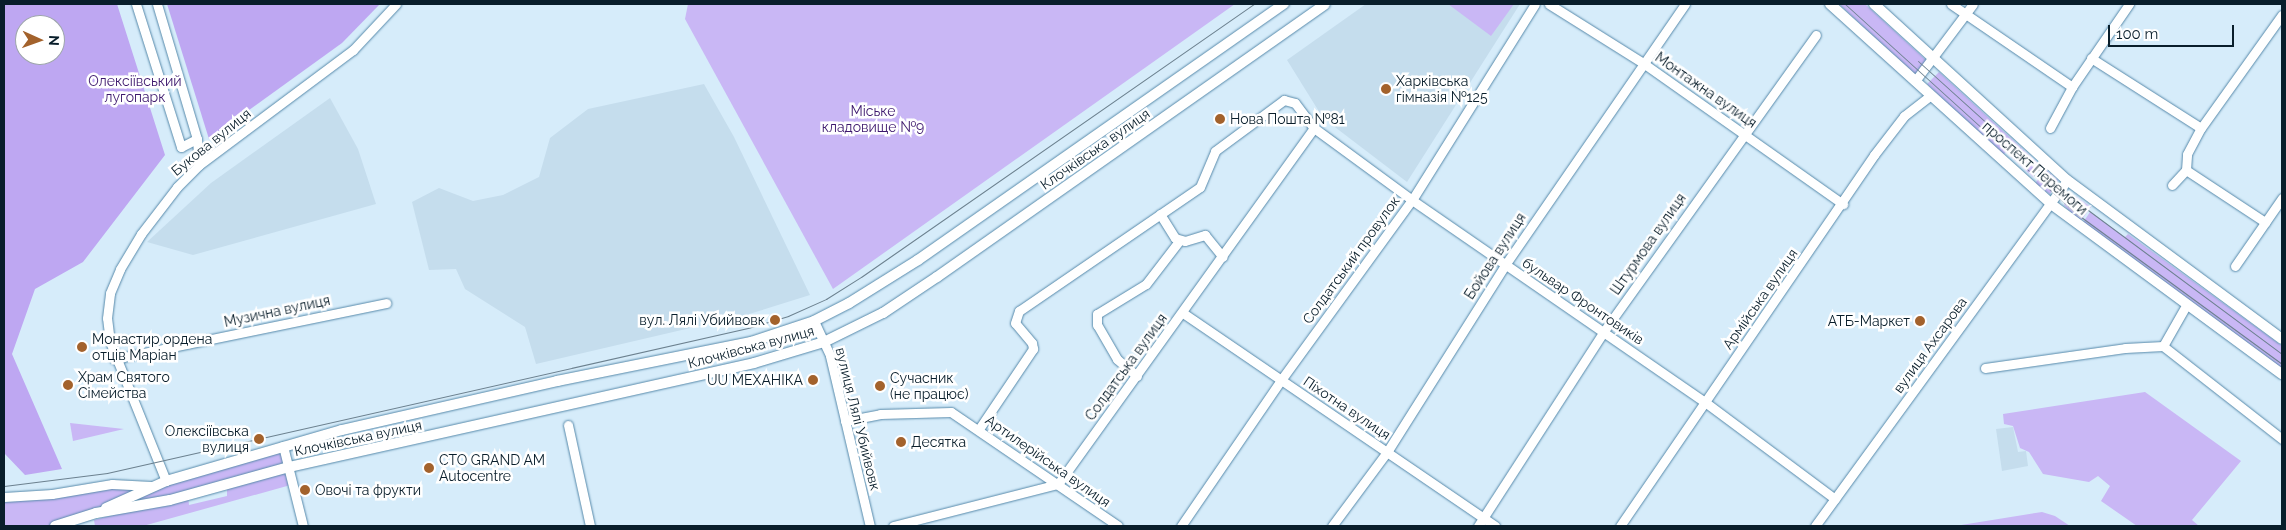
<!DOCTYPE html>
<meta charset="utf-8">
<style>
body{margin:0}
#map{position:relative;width:2286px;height:530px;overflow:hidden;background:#d6ecfa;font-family:Raleway,sans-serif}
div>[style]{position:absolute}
.built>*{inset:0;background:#c5dded}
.green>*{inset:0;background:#c9b7f5}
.forest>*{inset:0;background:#bea7f2}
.roads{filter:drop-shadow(0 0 1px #5689aa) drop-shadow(0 0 1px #5689aa)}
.minor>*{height:9px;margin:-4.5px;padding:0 4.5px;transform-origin:4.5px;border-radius:4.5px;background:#fff}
.major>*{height:10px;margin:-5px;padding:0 5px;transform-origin:5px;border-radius:5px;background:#fff}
.tram>*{height:1px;margin:-0.5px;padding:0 0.5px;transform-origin:0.5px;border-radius:0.5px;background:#6c818f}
.dots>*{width:14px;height:14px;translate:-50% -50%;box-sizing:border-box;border:2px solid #fff;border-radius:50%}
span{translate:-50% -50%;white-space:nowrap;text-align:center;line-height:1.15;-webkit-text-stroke:5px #fff;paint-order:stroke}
.park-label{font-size:14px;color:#3d186d}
.poi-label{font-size:14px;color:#091e2b}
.left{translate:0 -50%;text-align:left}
.right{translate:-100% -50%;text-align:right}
.street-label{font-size:14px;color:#091e2b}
.frame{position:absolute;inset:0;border:5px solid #091e2b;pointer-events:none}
.north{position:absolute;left:15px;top:15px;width:50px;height:50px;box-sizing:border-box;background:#fff;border:1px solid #9da5aa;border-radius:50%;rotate:92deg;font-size:14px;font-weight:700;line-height:20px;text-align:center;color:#091e2b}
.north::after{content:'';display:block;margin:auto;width:18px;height:22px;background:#a3622c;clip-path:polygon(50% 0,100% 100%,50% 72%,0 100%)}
.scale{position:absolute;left:2108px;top:25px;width:126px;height:22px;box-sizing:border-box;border:2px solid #091e2b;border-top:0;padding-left:6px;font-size:15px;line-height:18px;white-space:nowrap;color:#091e2b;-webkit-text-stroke:4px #fff;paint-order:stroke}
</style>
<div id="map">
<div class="built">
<div style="clip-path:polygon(1366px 4px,1520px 4px,1407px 182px,1323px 118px,1287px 60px)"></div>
<div style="clip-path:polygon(704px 84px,734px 137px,810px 295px,746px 315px,536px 364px,525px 327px,465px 289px,456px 269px,429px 270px,412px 202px,439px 188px,473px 201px,503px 195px,539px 177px,550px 138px,588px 109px)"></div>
<div style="clip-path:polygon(330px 98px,358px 149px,376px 204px,193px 255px,147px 242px,211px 183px)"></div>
<div style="clip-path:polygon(2013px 427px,2018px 452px,2026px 451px,2028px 466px,2002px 471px,1996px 429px)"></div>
</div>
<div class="green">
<div style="clip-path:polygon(688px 4px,1235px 4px,833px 289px,685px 19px)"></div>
<div style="clip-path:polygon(1448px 4px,1514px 4px,1491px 36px)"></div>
<div style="clip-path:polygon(1839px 4px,1865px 4px,1927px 61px,1915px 75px)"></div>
<div style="clip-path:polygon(1939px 72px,2039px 164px,2033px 177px,2006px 152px,2002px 156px,1927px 84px)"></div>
<div style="clip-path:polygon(2043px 167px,2058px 180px,2050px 194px,2035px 185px)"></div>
<div style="clip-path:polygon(2075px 196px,2091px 207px,2080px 222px,2064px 205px,2068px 198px)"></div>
<div style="clip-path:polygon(2090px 212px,2125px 237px,2128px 234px,2282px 346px,2282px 371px,2082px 224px)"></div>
<div style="clip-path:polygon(2145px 392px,2241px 461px,2192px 520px,2199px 526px,2137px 526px,2101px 501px,2110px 486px,2098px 476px,2089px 482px,2043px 474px,2029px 452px,2020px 448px,2013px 426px,2004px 424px,2003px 414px)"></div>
<div style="clip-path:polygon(70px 423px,124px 429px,73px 441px)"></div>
<div style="clip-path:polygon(evenodd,283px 446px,294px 484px,287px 486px,143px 526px,95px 526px,94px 520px,159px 503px,55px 526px,4px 526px,4px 497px,166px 481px,283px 446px,227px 485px,227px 496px,189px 505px,188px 495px,227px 485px)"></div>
<div style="clip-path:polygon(2042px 512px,2055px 516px,2070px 526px,1955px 526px)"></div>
</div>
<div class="forest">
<div style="clip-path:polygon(evenodd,4px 4px,117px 4px,165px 155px,83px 262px,35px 289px,12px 354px,62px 469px,25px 475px,4px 453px,4px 4px,25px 25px,55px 25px,55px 55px,25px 55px,25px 25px)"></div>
<div style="clip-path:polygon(167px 4px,380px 4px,342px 43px,209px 139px)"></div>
</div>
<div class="roads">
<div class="minor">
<div style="left:136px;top:4px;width:150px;rotate:72.5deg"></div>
<div style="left:181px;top:147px;width:18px;rotate:-27deg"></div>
<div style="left:157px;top:4px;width:141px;rotate:73.5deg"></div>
<div style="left:197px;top:139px;width:26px;rotate:86deg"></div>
<div style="left:1549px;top:4px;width:111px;rotate:32.1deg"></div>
<div style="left:1643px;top:63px;width:245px;rotate:35.2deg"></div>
<div style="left:1951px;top:4px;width:147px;rotate:34.4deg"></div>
<div style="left:2091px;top:58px;width:130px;rotate:32.5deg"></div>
<div style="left:1915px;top:81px;width:96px;rotate:-53deg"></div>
<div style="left:2050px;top:128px;width:47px;rotate:-61.8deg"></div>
<div style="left:2072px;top:87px;width:101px;rotate:-55.5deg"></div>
<div style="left:2186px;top:170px;width:95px;rotate:33.4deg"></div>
<div style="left:2172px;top:185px;width:21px;rotate:-47deg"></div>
<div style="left:2186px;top:170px;width:16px;rotate:-86deg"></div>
<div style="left:2187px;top:154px;width:30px;rotate:-62deg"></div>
<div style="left:2201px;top:128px;width:139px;rotate:-54.4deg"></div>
<div style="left:1160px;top:214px;width:28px;rotate:58deg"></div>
<div style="left:1175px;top:238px;width:10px;rotate:17deg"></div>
<div style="left:1185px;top:241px;width:21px;rotate:-17deg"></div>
<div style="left:1205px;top:235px;width:28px;rotate:51deg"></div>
<div style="left:2235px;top:266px;width:83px;rotate:-55.3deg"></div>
<div style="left:1183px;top:313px;width:378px;rotate:34.3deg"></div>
<div style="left:814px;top:321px;width:38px;rotate:65deg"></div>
<div style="left:830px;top:356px;width:175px;rotate:76.8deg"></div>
<div style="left:2163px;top:346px;width:151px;rotate:38deg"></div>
<div style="left:114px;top:359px;width:278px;rotate:-11.6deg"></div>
<div style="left:1985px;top:368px;width:141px;rotate:-8.1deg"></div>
<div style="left:2125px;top:348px;width:38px;rotate:-3deg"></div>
<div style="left:2163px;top:346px;width:48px;rotate:-60.3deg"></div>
<div style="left:1137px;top:376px;width:26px;rotate:-140deg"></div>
<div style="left:1117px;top:359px;width:39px;rotate:-120deg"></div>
<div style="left:1097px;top:325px;width:11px;rotate:-90deg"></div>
<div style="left:1097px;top:314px;width:57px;rotate:-31.5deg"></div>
<div style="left:1146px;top:284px;width:54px;rotate:-52.5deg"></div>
<div style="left:845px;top:421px;width:36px;rotate:-11deg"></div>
<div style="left:880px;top:414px;width:71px;rotate:-1.6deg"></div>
<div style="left:951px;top:412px;width:202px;rotate:34.3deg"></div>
<div style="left:568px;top:425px;width:103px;rotate:77.7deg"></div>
<div style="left:979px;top:429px;width:97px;rotate:-56deg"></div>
<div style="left:1033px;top:349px;width:6px;rotate:-99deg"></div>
<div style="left:1032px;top:343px;width:26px;rotate:-130deg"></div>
<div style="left:1015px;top:323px;width:13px;rotate:-72deg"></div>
<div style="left:1019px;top:311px;width:219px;rotate:-34.4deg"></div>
<div style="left:1200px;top:187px;width:39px;rotate:-67deg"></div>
<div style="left:1215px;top:151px;width:86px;rotate:-36.5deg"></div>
<div style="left:1284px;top:100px;width:11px;rotate:15deg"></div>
<div style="left:1295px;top:103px;width:31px;rotate:53deg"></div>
<div style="left:1314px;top:128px;width:122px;rotate:36.3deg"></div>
<div style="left:1412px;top:200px;width:356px;rotate:34.6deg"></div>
<div style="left:1705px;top:402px;width:162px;rotate:36.7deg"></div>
<div style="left:283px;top:446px;width:82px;rotate:76deg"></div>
<div style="left:166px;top:481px;width:150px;rotate:-111.9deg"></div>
<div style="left:110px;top:342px;width:24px;rotate:-97deg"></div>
<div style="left:107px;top:318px;width:25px;rotate:-83deg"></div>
<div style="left:110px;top:293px;width:26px;rotate:-67deg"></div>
<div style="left:120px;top:269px;width:41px;rotate:-59deg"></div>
<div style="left:141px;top:234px;width:59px;rotate:-52.5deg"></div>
<div style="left:177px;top:187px;width:31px;rotate:-45deg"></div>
<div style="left:199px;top:165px;width:192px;rotate:-36.8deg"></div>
<div style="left:353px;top:50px;width:63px;rotate:-46.9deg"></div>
<div style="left:4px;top:497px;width:48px;rotate:-3.6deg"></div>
<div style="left:52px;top:494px;width:61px;rotate:-9.5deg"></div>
<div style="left:112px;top:484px;width:39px;rotate:3deg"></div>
<div style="left:893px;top:526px;width:170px;rotate:-14.3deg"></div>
<div style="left:1058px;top:484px;width:438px;rotate:-54.3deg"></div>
<div style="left:1181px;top:526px;width:177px;rotate:-55.6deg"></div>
<div style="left:1281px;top:380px;width:223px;rotate:-54deg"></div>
<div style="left:1412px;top:200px;width:231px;rotate:-57.9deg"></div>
<div style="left:1332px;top:526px;width:92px;rotate:-53.4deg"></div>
<div style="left:1387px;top:452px;width:221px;rotate:-57.7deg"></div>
<div style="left:1505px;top:265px;width:317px;rotate:-55.4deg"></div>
<div style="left:1478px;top:526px;width:232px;rotate:-57.1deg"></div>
<div style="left:1604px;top:331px;width:364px;rotate:-54.4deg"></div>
<div style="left:1620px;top:526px;width:450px;rotate:-55.6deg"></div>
<div style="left:1874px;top:155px;width:49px;rotate:-52.4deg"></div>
<div style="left:1904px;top:116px;width:33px;rotate:-38deg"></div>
<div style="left:1815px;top:526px;width:428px;rotate:-53.9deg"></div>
</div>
<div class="major">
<div style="left:1830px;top:4px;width:298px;rotate:42.1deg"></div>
<div style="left:2051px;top:204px;width:287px;rotate:36.4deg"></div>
<div style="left:1874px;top:4px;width:261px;rotate:42.4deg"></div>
<div style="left:2067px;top:180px;width:267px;rotate:36.5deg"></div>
<div style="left:106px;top:508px;width:66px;rotate:-24.2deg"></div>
<div style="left:166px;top:481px;width:183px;rotate:-16.2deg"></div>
<div style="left:342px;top:430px;width:221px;rotate:-12.8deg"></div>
<div style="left:557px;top:381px;width:198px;rotate:-11.4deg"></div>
<div style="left:751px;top:342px;width:66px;rotate:-18.4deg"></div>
<div style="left:814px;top:321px;width:39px;rotate:-27deg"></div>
<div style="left:849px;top:303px;width:81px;rotate:-31.9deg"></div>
<div style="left:918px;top:260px;width:447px;rotate:-35deg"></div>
<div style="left:55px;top:526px;width:43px;rotate:-17.6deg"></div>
<div style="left:96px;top:513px;width:75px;rotate:-10deg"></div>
<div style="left:170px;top:500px;width:123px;rotate:-15.5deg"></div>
<div style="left:289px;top:467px;width:476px;rotate:-12.6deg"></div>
<div style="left:754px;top:363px;width:73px;rotate:-16.7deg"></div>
<div style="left:824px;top:342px;width:66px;rotate:-26.2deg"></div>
<div style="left:883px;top:313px;width:65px;rotate:-33.7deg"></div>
<div style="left:937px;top:277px;width:474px;rotate:-35.1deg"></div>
</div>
</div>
<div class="tram">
<div style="left:1845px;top:4px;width:313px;rotate:42.2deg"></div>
<div style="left:2077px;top:214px;width:254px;rotate:36.2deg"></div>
<div style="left:1918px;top:61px;width:193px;rotate:42.1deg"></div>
<div style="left:2061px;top:190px;width:275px;rotate:36.6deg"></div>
<div style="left:4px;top:486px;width:104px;rotate:-7.2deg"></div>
<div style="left:107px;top:473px;width:657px;rotate:-12.75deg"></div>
<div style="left:748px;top:328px;width:42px;rotate:-16.7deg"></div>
<div style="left:788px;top:316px;width:42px;rotate:-24.1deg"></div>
<div style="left:826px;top:299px;width:41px;rotate:-32.2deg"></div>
<div style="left:861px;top:277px;width:479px;rotate:-34.8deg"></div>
</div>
<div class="dots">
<div style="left:1386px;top:89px;background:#a3622c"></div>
<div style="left:1220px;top:119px;background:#a3622c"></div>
<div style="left:775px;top:320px;background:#a3622c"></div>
<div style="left:1920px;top:321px;background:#a3622c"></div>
<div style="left:82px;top:347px;background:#a3622c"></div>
<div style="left:813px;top:380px;background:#a3622c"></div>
<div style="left:68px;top:385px;background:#a3622c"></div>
<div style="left:880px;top:386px;background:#a3622c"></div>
<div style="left:259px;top:439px;background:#a3622c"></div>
<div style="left:901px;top:442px;background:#a3622c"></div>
<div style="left:429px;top:468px;background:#a3622c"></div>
<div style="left:305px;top:490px;background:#a3622c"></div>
</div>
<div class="park-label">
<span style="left:135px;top:89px">Олексіївський<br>лугопарк</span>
<span style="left:873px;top:119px">Міське<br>кладовище №9</span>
</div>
<div class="poi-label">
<span class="left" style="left:1396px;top:89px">Харківська<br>гімназія №125</span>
<span class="left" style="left:1230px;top:119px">Нова Пошта №81</span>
<span class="right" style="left:765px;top:320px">вул. Лялі Убийвовк</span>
<span class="right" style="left:1910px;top:321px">АТБ-Маркет</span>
<span class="left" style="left:92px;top:347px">Монастир ордена<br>отців Маріан</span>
<span class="left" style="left:78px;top:385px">Храм Святого<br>Сімейства</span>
<span class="left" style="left:890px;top:386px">Сучасник<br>(не працює)</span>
<span class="right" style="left:803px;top:380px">UU МЕХАНІКА</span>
<span class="right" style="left:249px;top:439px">Олексіївська<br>вулиця</span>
<span class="left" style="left:911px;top:442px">Десятка</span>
<span class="left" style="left:439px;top:468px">СТО GRAND AM<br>Autocentre</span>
<span class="left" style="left:315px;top:490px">Овочі та фрукти</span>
</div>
<div class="street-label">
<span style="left:1706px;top:90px;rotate:35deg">Монтажна вулиця</span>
<span style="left:211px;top:142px;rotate:-39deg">Букова вулиця</span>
<span style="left:1095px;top:149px;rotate:-35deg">Клочківська вулиця</span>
<span style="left:2035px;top:168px;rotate:41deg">проспект Перемоги</span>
<span style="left:1648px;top:244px;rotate:-55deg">Штурмова вулиця</span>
<span style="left:1495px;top:256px;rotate:-57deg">Бойова вулиця</span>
<span style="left:1351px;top:260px;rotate:-54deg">Солдатський провулок</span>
<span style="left:1760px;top:299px;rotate:-55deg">Армійська вулиця</span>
<span style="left:1583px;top:301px;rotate:34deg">бульвар Фронтовиків</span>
<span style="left:277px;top:311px;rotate:-12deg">Музична вулиця</span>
<span style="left:1930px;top:345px;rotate:-54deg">вулиця Ахсарова</span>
<span style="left:751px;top:347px;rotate:-15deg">Клочківська вулиця</span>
<span style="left:1126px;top:367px;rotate:-54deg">Солдатська вулиця</span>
<span style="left:1347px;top:408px;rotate:34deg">Піхотна вулиця</span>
<span style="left:858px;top:419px;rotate:76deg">вулиця Лялі Убийвовк</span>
<span style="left:358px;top:438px;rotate:-12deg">Клочківська вулиця</span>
<span style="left:1048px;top:461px;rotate:35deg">Артилерійська вулиця</span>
</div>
<div class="frame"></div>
<div class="north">N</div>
<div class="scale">100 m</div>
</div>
